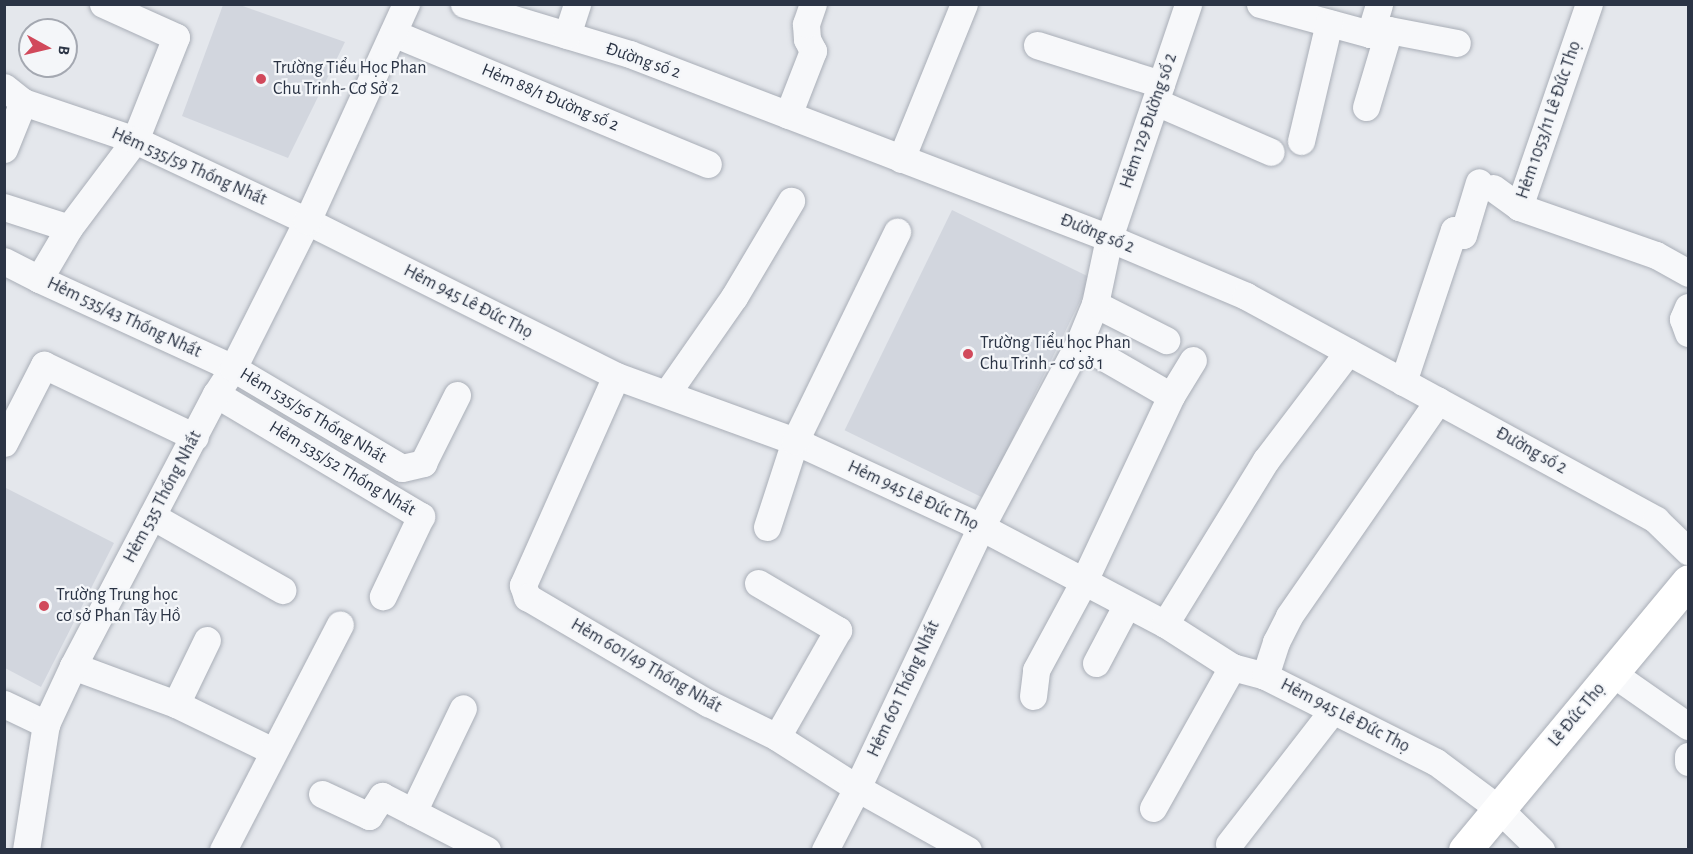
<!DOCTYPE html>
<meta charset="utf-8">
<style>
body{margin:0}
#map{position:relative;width:1693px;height:854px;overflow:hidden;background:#e4e7ec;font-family:"Alegreya Sans",sans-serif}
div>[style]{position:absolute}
.built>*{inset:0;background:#d2d6de;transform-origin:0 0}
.roads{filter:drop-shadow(0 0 2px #a9aeb7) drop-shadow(0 0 2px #a9aeb7)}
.minor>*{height:27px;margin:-13.5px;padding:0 13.5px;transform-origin:13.5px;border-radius:13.5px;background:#f7f8fa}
.major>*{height:33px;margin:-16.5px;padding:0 16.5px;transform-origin:16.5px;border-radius:16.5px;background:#fff}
.dots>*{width:16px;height:16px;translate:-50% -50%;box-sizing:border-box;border:3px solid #f4f6f9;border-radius:50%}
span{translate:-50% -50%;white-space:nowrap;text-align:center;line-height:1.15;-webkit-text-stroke:4.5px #f4f6f9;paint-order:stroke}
.street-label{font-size:18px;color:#2b3445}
.poi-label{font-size:18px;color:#2b3445}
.left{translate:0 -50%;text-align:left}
.frame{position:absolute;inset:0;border:6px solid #2b3445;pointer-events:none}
.north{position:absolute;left:18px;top:18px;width:60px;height:60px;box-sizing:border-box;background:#f4f6f9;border:2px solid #a4a8b1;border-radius:50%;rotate:98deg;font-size:16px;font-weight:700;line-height:24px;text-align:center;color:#2b3445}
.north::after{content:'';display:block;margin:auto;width:21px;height:27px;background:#d1495b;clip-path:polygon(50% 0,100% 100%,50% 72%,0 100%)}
</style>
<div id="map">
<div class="built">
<div style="clip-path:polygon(223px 5px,240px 5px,345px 42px,288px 158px,182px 116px)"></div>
<div style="left:952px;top:210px;width:155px;height:245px;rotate:26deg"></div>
<div style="clip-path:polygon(4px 487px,114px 543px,41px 687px,5px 668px)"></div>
</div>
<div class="roads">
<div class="minor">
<div style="left:103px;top:4px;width:80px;rotate:24.3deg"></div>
<div style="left:176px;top:37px;width:111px;rotate:111.7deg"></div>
<div style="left:135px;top:140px;width:110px;rotate:126.9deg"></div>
<div style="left:69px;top:228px;width:59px;rotate:120.5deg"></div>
<div style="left:39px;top:279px;width:213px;rotate:24.6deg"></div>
<div style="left:233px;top:368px;width:196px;rotate:30.6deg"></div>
<div style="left:402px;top:468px;width:22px;rotate:-13deg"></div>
<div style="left:423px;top:463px;width:76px;rotate:-63.4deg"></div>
<div style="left:464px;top:4px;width:173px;rotate:16.8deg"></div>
<div style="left:630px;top:54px;width:513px;rotate:21.01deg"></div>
<div style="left:1109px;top:238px;width:149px;rotate:22.9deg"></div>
<div style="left:1246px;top:296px;width:467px;rotate:28.6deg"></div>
<div style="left:1656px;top:520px;width:45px;rotate:44.1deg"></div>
<div style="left:1260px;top:4px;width:114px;rotate:15.3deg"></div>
<div style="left:1370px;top:34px;width:19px;rotate:-12deg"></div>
<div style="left:1389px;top:30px;width:69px;rotate:10.8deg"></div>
<div style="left:393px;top:33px;width:341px;rotate:22.6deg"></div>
<div style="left:1370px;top:34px;width:31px;rotate:-73deg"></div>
<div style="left:567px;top:35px;width:33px;rotate:-72deg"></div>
<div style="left:1037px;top:45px;width:130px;rotate:17.5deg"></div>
<div style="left:4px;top:87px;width:24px;rotate:38deg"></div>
<div style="left:23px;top:102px;width:118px;rotate:18.7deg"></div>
<div style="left:135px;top:140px;width:190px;rotate:25.2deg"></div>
<div style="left:307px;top:221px;width:346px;rotate:26.6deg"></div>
<div style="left:616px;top:376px;width:190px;rotate:20deg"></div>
<div style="left:795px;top:441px;width:205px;rotate:24.8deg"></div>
<div style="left:981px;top:527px;width:208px;rotate:27.8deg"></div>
<div style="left:1165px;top:624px;width:80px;rotate:32.7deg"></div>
<div style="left:1232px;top:667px;width:34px;rotate:15deg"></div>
<div style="left:1265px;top:676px;width:191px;rotate:26.7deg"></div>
<div style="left:1436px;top:762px;width:79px;rotate:36.7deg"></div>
<div style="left:1499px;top:809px;width:59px;rotate:44.3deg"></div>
<div style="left:1156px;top:102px;width:125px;rotate:23.5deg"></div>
<div style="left:1366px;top:107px;width:80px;rotate:-73.4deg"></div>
<div style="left:788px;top:115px;width:69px;rotate:-68.7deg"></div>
<div style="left:813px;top:51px;width:13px;rotate:-117deg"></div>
<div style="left:807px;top:39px;width:15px;rotate:-94deg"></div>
<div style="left:806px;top:24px;width:21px;rotate:-71deg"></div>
<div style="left:1301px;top:141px;width:121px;rotate:-76.7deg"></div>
<div style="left:4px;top:149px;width:51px;rotate:-68deg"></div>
<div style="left:901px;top:159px;width:167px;rotate:-67.9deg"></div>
<div style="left:1493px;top:188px;width:32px;rotate:36deg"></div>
<div style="left:1519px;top:207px;width:215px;rotate:-71deg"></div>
<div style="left:4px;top:207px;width:68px;rotate:17.9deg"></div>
<div style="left:1519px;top:207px;width:145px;rotate:19.3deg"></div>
<div style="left:1656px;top:255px;width:37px;rotate:29deg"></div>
<div style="left:4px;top:261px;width:39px;rotate:27deg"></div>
<div style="left:1095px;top:304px;width:80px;rotate:26.9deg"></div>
<div style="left:1688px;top:307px;width:13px;rotate:113deg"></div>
<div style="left:1683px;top:319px;width:15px;rotate:70deg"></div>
<div style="left:1079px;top:343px;width:106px;rotate:29.9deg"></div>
<div style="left:616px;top:376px;width:229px;rotate:114deg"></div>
<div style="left:523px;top:585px;width:13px;rotate:72deg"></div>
<div style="left:527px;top:597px;width:210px;rotate:30.4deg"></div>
<div style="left:708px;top:703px;width:77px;rotate:26.2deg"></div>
<div style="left:777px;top:737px;width:95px;rotate:32.5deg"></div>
<div style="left:857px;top:788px;width:127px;rotate:29.2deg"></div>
<div style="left:1403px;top:382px;width:160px;rotate:-71.5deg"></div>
<div style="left:1454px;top:230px;width:10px;rotate:29deg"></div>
<div style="left:1463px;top:235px;width:55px;rotate:-73.2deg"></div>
<div style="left:667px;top:393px;width:117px;rotate:-55.1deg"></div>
<div style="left:734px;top:297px;width:112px;rotate:-59.3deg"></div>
<div style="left:216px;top:394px;width:239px;rotate:30.8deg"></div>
<div style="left:421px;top:516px;width:89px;rotate:115.4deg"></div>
<div style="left:4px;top:443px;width:88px;rotate:-62.9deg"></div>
<div style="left:44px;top:365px;width:167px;rotate:25.5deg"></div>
<div style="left:152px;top:516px;width:150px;rotate:29.6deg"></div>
<div style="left:767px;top:527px;width:90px;rotate:-72deg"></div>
<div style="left:795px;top:441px;width:233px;rotate:-64deg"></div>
<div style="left:758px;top:583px;width:93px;rotate:30.4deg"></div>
<div style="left:838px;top:630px;width:123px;rotate:119.7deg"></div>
<div style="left:1165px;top:624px;width:193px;rotate:-58.4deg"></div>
<div style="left:1266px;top:460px;width:136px;rotate:-52.8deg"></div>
<div style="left:1096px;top:663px;width:64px;rotate:-62.2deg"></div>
<div style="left:73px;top:666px;width:110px;rotate:20.3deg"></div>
<div style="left:176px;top:704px;width:108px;rotate:25.9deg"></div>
<div style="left:1612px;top:673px;width:93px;rotate:34.9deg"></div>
<div style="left:1265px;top:676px;width:36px;rotate:-72deg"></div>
<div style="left:1276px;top:642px;width:29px;rotate:-63deg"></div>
<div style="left:1289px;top:616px;width:262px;rotate:-55.3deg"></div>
<div style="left:1033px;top:696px;width:26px;rotate:-83deg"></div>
<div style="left:1036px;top:670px;width:99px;rotate:-61.6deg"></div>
<div style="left:1083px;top:583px;width:207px;rotate:-64.8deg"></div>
<div style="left:1171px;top:396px;width:42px;rotate:-58.6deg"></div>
<div style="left:4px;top:704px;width:47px;rotate:25.5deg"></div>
<div style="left:176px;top:704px;width:71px;rotate:-64.2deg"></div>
<div style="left:1688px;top:756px;width:6px;rotate:90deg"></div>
<div style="left:322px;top:794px;width:52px;rotate:25.1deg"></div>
<div style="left:369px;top:816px;width:24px;rotate:-57deg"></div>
<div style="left:382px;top:796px;width:118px;rotate:27.2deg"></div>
<div style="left:1153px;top:808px;width:162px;rotate:-60.7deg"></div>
<div style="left:413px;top:812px;width:115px;rotate:-64.3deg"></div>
<div style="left:1229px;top:844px;width:168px;rotate:-52.2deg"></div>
<div style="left:26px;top:850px;width:128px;rotate:-81deg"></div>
<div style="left:46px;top:724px;width:64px;rotate:-65deg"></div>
<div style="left:73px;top:666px;width:307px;rotate:-62.3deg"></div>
<div style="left:216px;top:394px;width:31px;rotate:-57deg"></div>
<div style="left:233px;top:368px;width:165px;rotate:-63.3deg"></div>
<div style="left:307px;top:221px;width:239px;rotate:-65.5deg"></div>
<div style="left:223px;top:850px;width:254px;rotate:-62.6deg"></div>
<div style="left:825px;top:850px;width:70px;rotate:-62.7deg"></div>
<div style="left:857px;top:788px;width:289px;rotate:-64.6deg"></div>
<div style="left:981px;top:527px;width:208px;rotate:-62deg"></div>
<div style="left:1079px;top:343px;width:42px;rotate:-67.7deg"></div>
<div style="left:1095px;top:304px;width:67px;rotate:-78deg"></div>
<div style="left:1109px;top:238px;width:247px;rotate:-71.3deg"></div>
</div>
<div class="major">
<div style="left:1465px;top:850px;width:349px;rotate:-50.3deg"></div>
</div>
</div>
<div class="dots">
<div style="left:261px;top:79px;background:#d1495b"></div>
<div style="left:968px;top:354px;background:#d1495b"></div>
<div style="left:44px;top:606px;background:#d1495b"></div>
</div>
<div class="street-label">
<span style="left:643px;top:61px;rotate:19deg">Đường số 2</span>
<span style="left:550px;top:98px;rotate:23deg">Hẻm 88/1 Đường số 2</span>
<span style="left:1549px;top:120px;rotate:-71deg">Hẻm 1053/11 Lê Đức Thọ</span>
<span style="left:1149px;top:121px;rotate:-71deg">Hẻm 129 Đường số 2</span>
<span style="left:189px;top:167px;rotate:24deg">Hẻm 535/59 Thống Nhất</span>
<span style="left:1097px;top:234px;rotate:22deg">Đường số 2</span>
<span style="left:468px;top:302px;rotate:27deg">Hẻm 945 Lê Đức Thọ</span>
<span style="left:124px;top:318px;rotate:25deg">Hẻm 535/43 Thống Nhất</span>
<span style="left:313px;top:416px;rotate:31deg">Hẻm 535/56 Thống Nhất</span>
<span style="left:1531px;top:451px;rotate:29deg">Đường số 2</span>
<span style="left:342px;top:469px;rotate:31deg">Hẻm 535/52 Thống Nhất</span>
<span style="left:913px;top:496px;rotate:25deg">Hẻm 945 Lê Đức Thọ</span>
<span style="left:163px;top:497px;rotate:-62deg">Hẻm 535 Thống Nhất</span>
<span style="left:646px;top:666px;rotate:30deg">Hẻm 601/49 Thống Nhất</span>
<span style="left:904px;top:689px;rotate:-65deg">Hẻm 601 Thống Nhất</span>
<span style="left:1577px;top:715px;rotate:-50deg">Lê Đức Thọ</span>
<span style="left:1345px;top:716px;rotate:27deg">Hẻm 945 Lê Đức Thọ</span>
</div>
<div class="poi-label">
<span class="left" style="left:273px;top:79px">Trường Tiểu Học Phan<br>Chu Trinh- Cơ Sở 2</span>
<span class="left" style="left:980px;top:354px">Trường Tiểu học Phan<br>Chu Trinh - cơ sở 1</span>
<span class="left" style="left:56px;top:606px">Trường Trung học<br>cơ sở Phan Tây Hồ</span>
</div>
<div class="frame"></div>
<div class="north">B</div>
</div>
